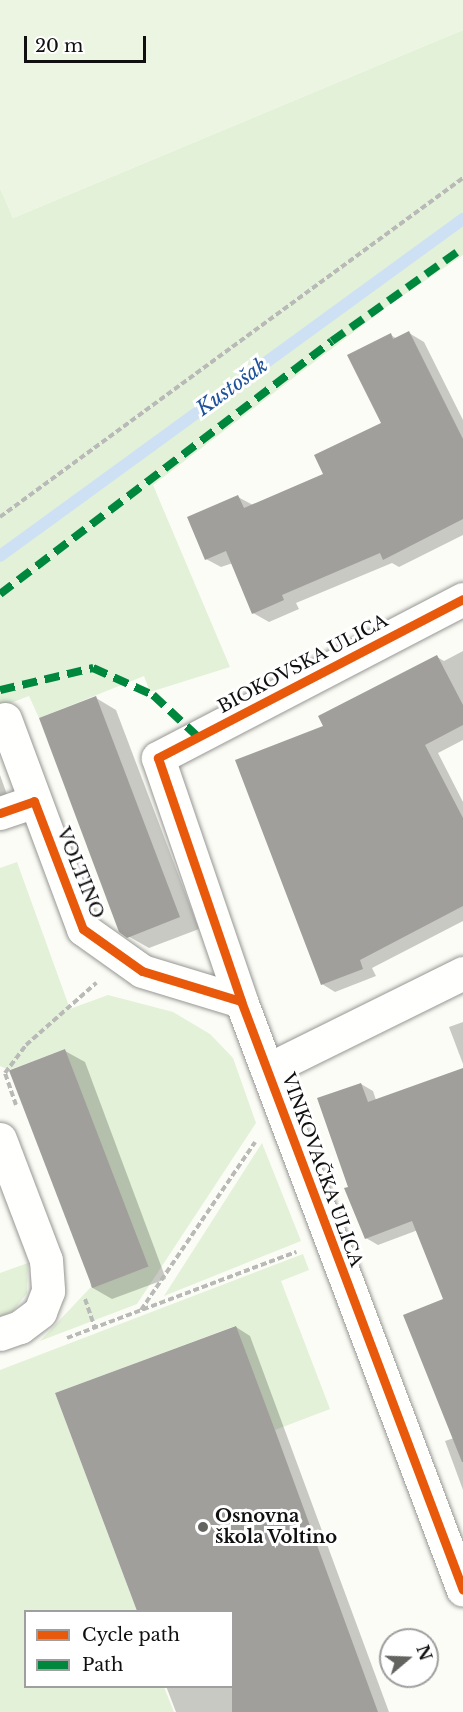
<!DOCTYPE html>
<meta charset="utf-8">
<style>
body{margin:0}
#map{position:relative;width:463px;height:1712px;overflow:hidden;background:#fcfcf6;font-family:"Libre Baskerville",serif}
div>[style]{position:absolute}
.green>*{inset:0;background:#e2f1d7}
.pitch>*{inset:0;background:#ecf5e1}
.shadow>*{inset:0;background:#0003}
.stream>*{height:12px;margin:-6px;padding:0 6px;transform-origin:6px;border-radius:6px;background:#cee1f4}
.building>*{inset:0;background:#a09f9b;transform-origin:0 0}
.path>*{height:4px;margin-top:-2px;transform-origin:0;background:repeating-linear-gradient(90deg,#b9b9b8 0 6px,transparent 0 9px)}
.roads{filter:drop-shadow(0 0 2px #969694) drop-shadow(0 0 2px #969694)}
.minor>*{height:33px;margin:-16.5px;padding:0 16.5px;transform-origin:16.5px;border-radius:16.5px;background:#fffffe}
.quiet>*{height:8px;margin-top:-4px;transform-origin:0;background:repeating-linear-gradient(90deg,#00873e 0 15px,transparent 0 23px)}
.cycleway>*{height:9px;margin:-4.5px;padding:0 4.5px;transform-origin:4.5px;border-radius:4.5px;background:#e8590c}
.dots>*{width:16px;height:16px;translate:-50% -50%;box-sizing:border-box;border:3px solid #fff;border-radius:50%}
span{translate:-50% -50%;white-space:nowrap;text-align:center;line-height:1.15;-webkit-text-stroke:6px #fff;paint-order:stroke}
.street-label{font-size:18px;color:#101010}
.poi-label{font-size:18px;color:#101010;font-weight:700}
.left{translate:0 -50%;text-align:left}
.water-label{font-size:20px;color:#1f529c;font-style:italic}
.legend{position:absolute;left:24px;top:1610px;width:210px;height:78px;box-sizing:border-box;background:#fff;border:2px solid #9f9f9f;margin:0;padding:8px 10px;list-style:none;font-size:18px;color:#101010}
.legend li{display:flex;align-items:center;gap:12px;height:30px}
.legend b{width:30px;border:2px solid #9f9f9f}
.north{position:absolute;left:379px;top:1628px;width:60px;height:60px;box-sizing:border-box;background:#fff;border:2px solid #9f9f9f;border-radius:50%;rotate:71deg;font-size:16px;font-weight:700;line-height:24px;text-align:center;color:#101010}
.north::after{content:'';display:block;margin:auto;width:21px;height:27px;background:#636360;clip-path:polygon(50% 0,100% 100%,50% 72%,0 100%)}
.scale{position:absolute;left:24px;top:36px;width:122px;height:27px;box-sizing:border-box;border:3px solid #101010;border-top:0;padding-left:8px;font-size:18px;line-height:21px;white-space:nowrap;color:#101010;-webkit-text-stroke:4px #fff;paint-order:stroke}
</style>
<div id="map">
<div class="green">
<div style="clip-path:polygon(463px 30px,463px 255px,389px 305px,153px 485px,230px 667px,150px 692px,144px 676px,39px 718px,29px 696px,0 707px,0 188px,13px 218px)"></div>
<div style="clip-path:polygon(17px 862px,70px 1009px,108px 995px,173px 1012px,210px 1034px,233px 1058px,256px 1123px,137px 1304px,40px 1341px,90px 1288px,147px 1267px,65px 1049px,9px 1070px,0 1066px,0 868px)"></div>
<div style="clip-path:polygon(262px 1143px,301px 1241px,164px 1296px)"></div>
<div style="clip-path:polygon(303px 1254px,309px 1270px,281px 1281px,330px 1409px,275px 1430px,235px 1326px,55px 1393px,137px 1611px,26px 1612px,26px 1686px,164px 1687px,174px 1712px,0 1712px,0 1370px)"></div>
<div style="clip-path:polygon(28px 1263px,27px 1293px,13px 1311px,0 1317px,0 1273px)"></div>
</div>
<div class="pitch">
<div style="clip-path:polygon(0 0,463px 0,463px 30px,13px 218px,0 188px)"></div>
</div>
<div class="shadow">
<div style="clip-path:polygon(409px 333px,424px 342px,463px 420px,463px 535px,399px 567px,392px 563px,296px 603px,299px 609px,269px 622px,253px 613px,233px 563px,221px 567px,206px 559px,238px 497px,253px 505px,325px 475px,383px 423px,391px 335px,397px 339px)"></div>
<div style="clip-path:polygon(463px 651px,463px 740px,438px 753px,463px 802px,463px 921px,372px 968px,376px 976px,335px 992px,322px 984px,325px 727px,437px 657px,444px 661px)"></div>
<div style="clip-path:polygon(96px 698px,116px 710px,199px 929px,149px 948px,128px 936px)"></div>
<div style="clip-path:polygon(0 775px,9px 800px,0 803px)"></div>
<div style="clip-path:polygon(463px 1022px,463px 1064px,449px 1027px)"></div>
<div style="clip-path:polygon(65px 1051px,85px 1062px,166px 1279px,112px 1299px,91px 1287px)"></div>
<div style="clip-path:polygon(463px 1069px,463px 1490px,445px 1441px,454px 1438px,445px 1300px,418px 1230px,378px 1245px,366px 1238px,350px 1187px,361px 1084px,373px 1091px,376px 1100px)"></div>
<div style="clip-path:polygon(236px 1327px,250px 1336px,389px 1712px,176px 1712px,166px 1686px,232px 1686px,232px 1612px,138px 1612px,57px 1394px)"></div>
</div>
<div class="stream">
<div style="left:0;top:556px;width:573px;rotate:-36.05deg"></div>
</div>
<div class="building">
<div style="clip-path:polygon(409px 331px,463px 439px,463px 519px,383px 560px,380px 553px,282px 595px,284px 600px,252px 614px,226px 551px,205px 560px,187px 517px,238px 495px,244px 508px,323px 474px,314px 455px,381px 423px,347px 355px,391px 333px,393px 339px)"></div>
<div style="clip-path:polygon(437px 655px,463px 705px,463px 725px,425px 745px,463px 818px,463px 906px,360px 960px,363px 969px,321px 985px,235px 760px,323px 726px,318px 716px)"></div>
<div style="clip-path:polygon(96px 696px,180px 917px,127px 938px,119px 932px,39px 718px)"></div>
<div style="left:65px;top:1049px;width:233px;height:60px;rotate:69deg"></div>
<div style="clip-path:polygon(463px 1068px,463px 1462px,462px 1462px,403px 1315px,443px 1299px,412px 1221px,365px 1239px,344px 1188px,348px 1187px,317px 1098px,361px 1083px,368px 1102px)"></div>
<div style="clip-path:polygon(236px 1326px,275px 1430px,378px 1712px,232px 1712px,232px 1611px,137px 1611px,55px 1393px)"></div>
</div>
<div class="path">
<div style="left:0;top:517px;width:574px;rotate:-36.21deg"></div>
<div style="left:16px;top:1105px;width:34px;rotate:-109deg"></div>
<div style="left:5px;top:1073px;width:35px;rotate:-53deg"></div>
<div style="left:26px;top:1045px;width:94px;rotate:-41.5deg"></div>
<div style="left:85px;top:1299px;width:31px;rotate:71deg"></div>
<div style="left:141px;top:1310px;width:203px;rotate:-55.8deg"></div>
<div style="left:67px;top:1338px;width:245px;rotate:-20.6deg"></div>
</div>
<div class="roads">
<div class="minor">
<div style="left:463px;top:599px;width:344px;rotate:152.5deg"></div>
<div style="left:158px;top:758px;width:257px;rotate:71.1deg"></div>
<div style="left:241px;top:1001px;width:629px;rotate:69.35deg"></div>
<div style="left:5px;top:719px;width:224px;rotate:69.6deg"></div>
<div style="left:83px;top:929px;width:72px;rotate:35.4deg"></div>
<div style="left:142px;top:971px;width:103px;rotate:16.9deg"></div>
<div style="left:0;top:813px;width:36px;rotate:-19deg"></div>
<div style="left:267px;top:1070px;width:219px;rotate:-26.3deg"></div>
<div style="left:0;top:1139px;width:129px;rotate:69.2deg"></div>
<div style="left:46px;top:1260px;width:31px;rotate:86deg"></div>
<div style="left:48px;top:1291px;width:22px;rotate:111deg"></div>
<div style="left:40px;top:1312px;width:25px;rotate:143deg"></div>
<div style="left:20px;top:1327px;width:21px;rotate:161deg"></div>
</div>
</div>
<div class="quiet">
<div style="left:0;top:594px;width:417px;rotate:-37.3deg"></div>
<div style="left:332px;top:341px;width:161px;rotate:-35.4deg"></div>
<div style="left:0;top:690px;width:96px;rotate:-13.3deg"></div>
<div style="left:93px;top:668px;width:66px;rotate:24.2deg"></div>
<div style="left:153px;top:695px;width:62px;rotate:43deg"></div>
</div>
<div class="cycleway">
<div style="left:463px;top:599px;width:344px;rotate:152.5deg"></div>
<div style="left:158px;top:758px;width:257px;rotate:71.1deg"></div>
<div style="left:241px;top:1001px;width:629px;rotate:69.35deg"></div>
<div style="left:0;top:813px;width:36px;rotate:-19deg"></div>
<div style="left:34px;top:801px;width:137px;rotate:69.1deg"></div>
<div style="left:83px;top:929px;width:72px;rotate:35.4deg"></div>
<div style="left:142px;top:971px;width:103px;rotate:16.9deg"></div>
</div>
<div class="dots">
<div style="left:203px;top:1527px;background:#636360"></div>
</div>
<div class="street-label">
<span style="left:303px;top:664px;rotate:-28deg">BIOKOVSKA ULICA</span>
<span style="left:80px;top:873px;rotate:68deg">VOLTINO</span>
<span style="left:322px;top:1170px;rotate:70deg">VINKOVAČKA ULICA</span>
</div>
<div class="poi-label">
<span class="left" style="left:215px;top:1527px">Osnovna<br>škola Voltino</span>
</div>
<div class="water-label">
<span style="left:232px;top:387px;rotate:-36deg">Kustošak</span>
</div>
<ul class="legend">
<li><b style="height:8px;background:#e8590c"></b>Cycle path</li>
<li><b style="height:8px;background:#00873e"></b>Path</li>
</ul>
<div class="north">N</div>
<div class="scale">20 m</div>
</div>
